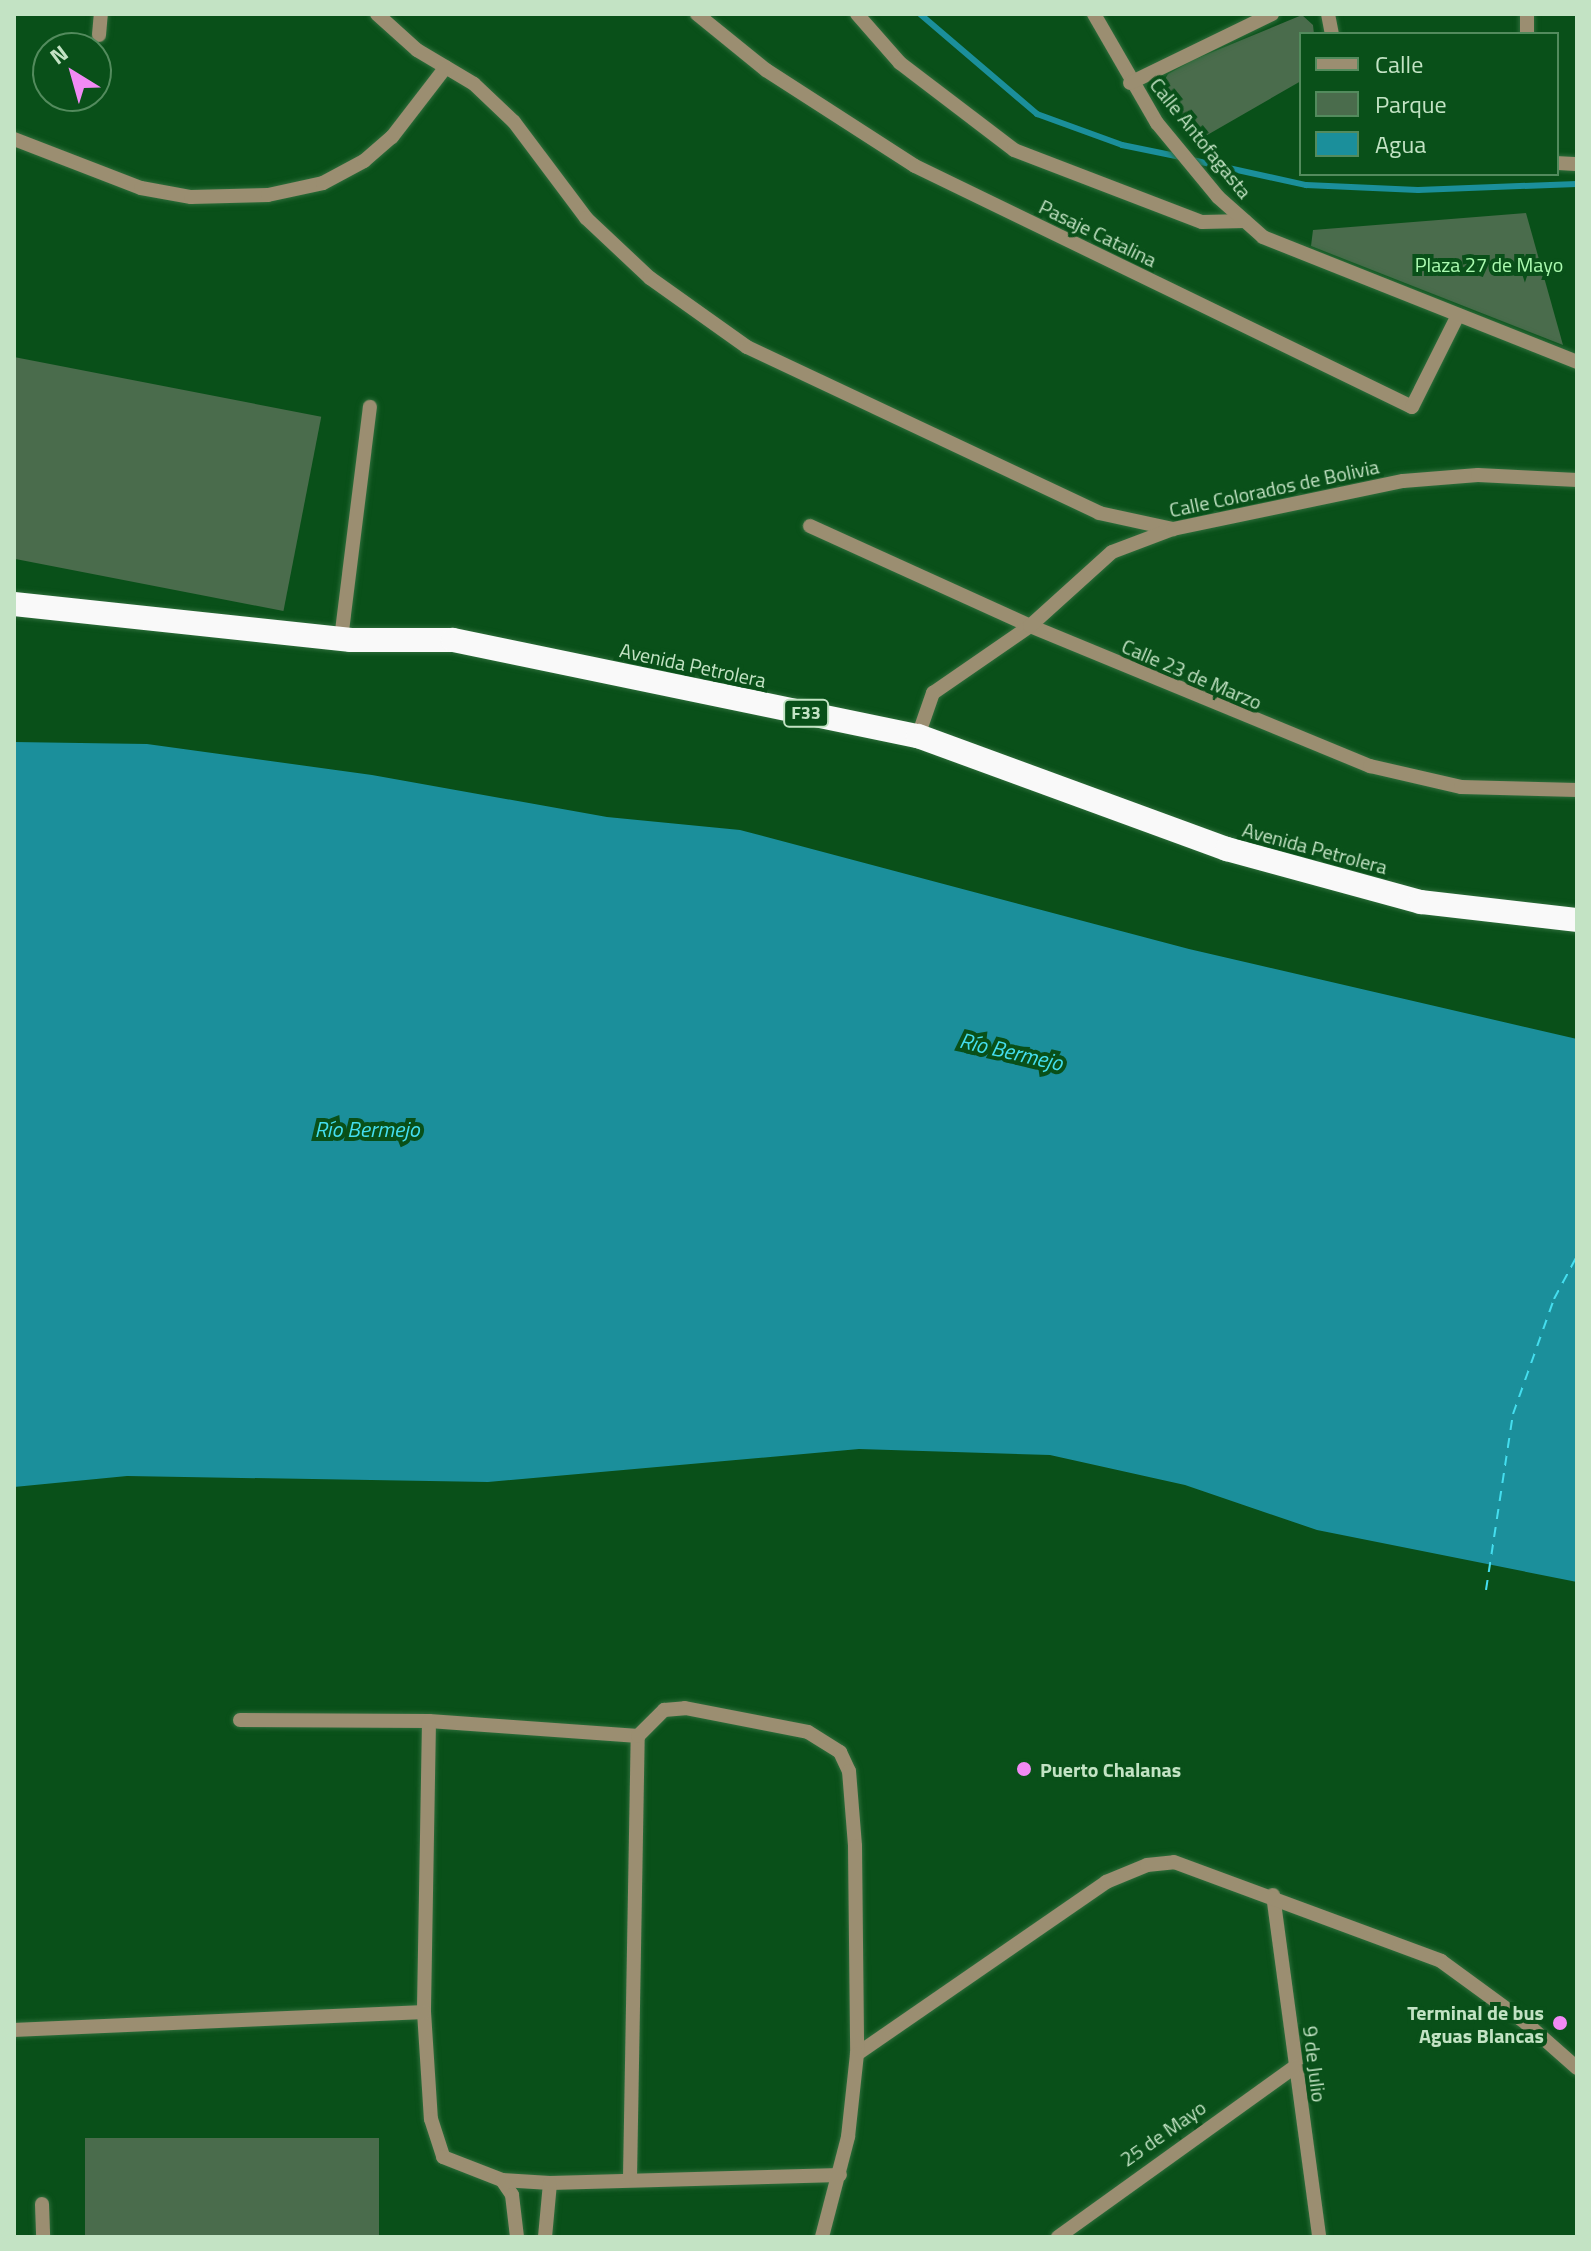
<!DOCTYPE html>
<meta charset="utf-8">
<style>
body{margin:0}
#map{position:relative;width:1591px;height:2251px;overflow:hidden;background:#095019;font-family:"Titillium Web",sans-serif}
div>[style]{position:absolute}
.green>*{inset:0;background:#4a6c4c;transform-origin:0 0}
.water>*{inset:0;background:#1b8f9b}
.stream>*{height:6px;margin:-3px;padding:0 3px;transform-origin:3px;border-radius:3px;background:#1b8f9b}
.ferry>*{height:2px;margin-top:-1px;transform-origin:0;background:repeating-linear-gradient(90deg,#44deef 0 10px,transparent 0 18px)}
.roads{filter:drop-shadow(0 0 2px #2e6d3b) drop-shadow(0 0 2px #2e6d3b)}
.minor>*{height:14px;margin:-7px;padding:0 7px;transform-origin:7px;border-radius:7px;background:#9b8e71}
.highway>*{height:24px;margin:-12px;padding:0 12px;transform-origin:12px;border-radius:12px;background:#f9f9f9}
.dots>*{width:22px;height:22px;translate:-50% -50%;box-sizing:border-box;border:4px solid #095019;border-radius:50%}
span{translate:-50% -50%;white-space:nowrap;text-align:center;line-height:1.15;-webkit-text-stroke:8px #095019;paint-order:stroke}
.shield-label span{padding:2px 6px;background:#095019;border:2px solid;border-radius:6px;-webkit-text-stroke-width:0}
.shield-label{font-size:18px;color:#c3e3c4;font-weight:700}
.street-label{font-size:20px;color:#c3e3c4}
.park-label{font-size:20px;color:#acfbb1}
.poi-label{font-size:20px;color:#c3e3c4;font-weight:700}
.left{translate:0 -50%;text-align:left}
.right{translate:-100% -50%;text-align:right}
.water-label{font-size:22px;color:#44deef;font-style:italic}
.frame{position:absolute;inset:0;border:16px solid #c3e3c4;pointer-events:none}
.legend{position:absolute;left:1299px;top:32px;width:260px;height:144px;box-sizing:border-box;background:#095019;border:2px solid #538b5d;margin:0;padding:10px 14px;list-style:none;font-size:24px;color:#c3e3c4}
.legend li{display:flex;align-items:center;gap:16px;height:40px}
.legend b{width:40px;border:2px solid #538b5d}
.north{position:absolute;left:32px;top:32px;width:80px;height:80px;box-sizing:border-box;background:#095019;border:2px solid #538b5d;border-radius:50%;rotate:323deg;font-size:22px;font-weight:700;line-height:32px;text-align:center;color:#c3e3c4}
.north::after{content:'';display:block;margin:auto;width:28px;height:36px;background:#f18af4;clip-path:polygon(50% 0,100% 100%,50% 72%,0 100%)}
</style>
<div id="map">
<div class="green">
<div style="clip-path:polygon(1302px 15px,1313px 25px,1314px 34px,1301px 34px,1301px 81px,1202px 138px,1158px 91px,1168px 74px,1193px 60px)"></div>
<div style="clip-path:polygon(1526px 213px,1563px 345px,1311px 246px,1313px 230px)"></div>
<div style="left:14px;top:357px;width:313px;height:198px;rotate:11deg"></div>
<div style="left:379px;top:2138px;width:99px;height:294px;rotate:90deg"></div>
</div>
<div class="water">
<div style="clip-path:polygon(14px 742px,147px 744px,372px 775px,607px 817px,740px 830px,1189px 949px,1577px 1039px,1577px 1582px,1317px 1530px,1185px 1485px,1050px 1455px,859px 1449px,488px 1482px,127px 1476px,14px 1487px)"></div>
</div>
<div class="stream">
<div style="left:920px;top:14px;width:154px;rotate:40.5deg"></div>
<div style="left:1037px;top:114px;width:90px;rotate:20deg"></div>
<div style="left:1122px;top:145px;width:60px;rotate:11.5deg"></div>
<div style="left:1192px;top:160px;width:117px;rotate:12.4deg"></div>
<div style="left:1306px;top:185px;width:112px;rotate:2.6deg"></div>
<div style="left:1418px;top:190px;width:159px;rotate:-2.2deg"></div>
</div>
<div class="ferry">
<div style="left:1486px;top:1590px;width:178px;rotate:-81.3deg"></div>
<div style="left:1513px;top:1414px;width:122px;rotate:-70.4deg"></div>
<div style="left:1554px;top:1299px;width:49px;rotate:-61.9deg"></div>
</div>
<div class="roads">
<div class="minor">
<div style="left:377px;top:14px;width:54px;rotate:42deg"></div>
<div style="left:417px;top:50px;width:66px;rotate:30.8deg"></div>
<div style="left:474px;top:84px;width:55px;rotate:43.5deg"></div>
<div style="left:514px;top:122px;width:120px;rotate:53.1deg"></div>
<div style="left:586px;top:218px;width:88px;rotate:43.2deg"></div>
<div style="left:650px;top:278px;width:119px;rotate:35.4deg"></div>
<div style="left:747px;top:347px;width:389px;rotate:25.2deg"></div>
<div style="left:1099px;top:513px;width:76px;rotate:12.2deg"></div>
<div style="left:697px;top:14px;width:89px;rotate:39.1deg"></div>
<div style="left:766px;top:70px;width:177px;rotate:32.8deg"></div>
<div style="left:915px;top:166px;width:552px;rotate:25.87deg"></div>
<div style="left:1412px;top:407px;width:103px;rotate:-63.4deg"></div>
<div style="left:857px;top:14px;width:65px;rotate:48.7deg"></div>
<div style="left:900px;top:63px;width:143px;rotate:37.3deg"></div>
<div style="left:1014px;top:150px;width:201px;rotate:21deg"></div>
<div style="left:1202px;top:222px;width:43px;rotate:-1.3deg"></div>
<div style="left:1094px;top:14px;width:126px;rotate:60deg"></div>
<div style="left:1157px;top:123px;width:96px;rotate:50.5deg"></div>
<div style="left:1218px;top:197px;width:60px;rotate:41.6deg"></div>
<div style="left:1263px;top:237px;width:338px;rotate:21.7deg"></div>
<div style="left:1328px;top:14px;width:20px;rotate:79deg"></div>
<div style="left:1527px;top:34px;width:20px;rotate:-90deg"></div>
<div style="left:99px;top:35px;width:21px;rotate:-85deg"></div>
<div style="left:1130px;top:83px;width:158px;rotate:-25.9deg"></div>
<div style="left:14px;top:139px;width:136px;rotate:21.1deg"></div>
<div style="left:141px;top:188px;width:51px;rotate:10.2deg"></div>
<div style="left:191px;top:197px;width:77px;rotate:-1.5deg"></div>
<div style="left:268px;top:195px;width:56px;rotate:-12.3deg"></div>
<div style="left:323px;top:183px;width:47px;rotate:-28.2deg"></div>
<div style="left:364px;top:161px;width:37px;rotate:-41deg"></div>
<div style="left:392px;top:137px;width:88px;rotate:-52.4deg"></div>
<div style="left:1557px;top:163px;width:20px;rotate:3deg"></div>
<div style="left:810px;top:526px;width:242px;rotate:24.4deg"></div>
<div style="left:1030px;top:626px;width:368px;rotate:22.4deg"></div>
<div style="left:1370px;top:766px;width:93px;rotate:13deg"></div>
<div style="left:1461px;top:787px;width:116px;rotate:1.5deg"></div>
<div style="left:341px;top:639px;width:234px;rotate:-82.9deg"></div>
<div style="left:918px;top:736px;width:46px;rotate:-70.8deg"></div>
<div style="left:933px;top:693px;width:118px;rotate:-34.6deg"></div>
<div style="left:1030px;top:626px;width:110px;rotate:-42.1deg"></div>
<div style="left:1112px;top:552px;width:65px;rotate:-20.7deg"></div>
<div style="left:1173px;top:529px;width:235px;rotate:-11.8deg"></div>
<div style="left:1403px;top:481px;width:75px;rotate:-4.6deg"></div>
<div style="left:1478px;top:475px;width:99px;rotate:2.9deg"></div>
<div style="left:240px;top:1720px;width:189px;rotate:0.3deg"></div>
<div style="left:429px;top:1721px;width:210px;rotate:4.1deg"></div>
<div style="left:429px;top:1721px;width:291px;rotate:91deg"></div>
<div style="left:424px;top:2012px;width:107px;rotate:86.3deg"></div>
<div style="left:431px;top:2119px;width:40px;rotate:72deg"></div>
<div style="left:443px;top:2157px;width:63px;rotate:21.3deg"></div>
<div style="left:502px;top:2180px;width:48px;rotate:3.6deg"></div>
<div style="left:550px;top:2183px;width:290px;rotate:-1.6deg"></div>
<div style="left:1273px;top:1895px;width:345px;rotate:82.3deg"></div>
<div style="left:14px;top:2030px;width:410px;rotate:-2.5deg"></div>
<div style="left:857px;top:2054px;width:303px;rotate:-34.6deg"></div>
<div style="left:1106px;top:1882px;width:44px;rotate:-22.5deg"></div>
<div style="left:1147px;top:1865px;width:27px;rotate:-6deg"></div>
<div style="left:1174px;top:1862px;width:285px;rotate:20.3deg"></div>
<div style="left:1441px;top:1961px;width:105px;rotate:36.1deg"></div>
<div style="left:1526px;top:2023px;width:68px;rotate:41.4deg"></div>
<div style="left:630px;top:2178px;width:442px;rotate:-89deg"></div>
<div style="left:638px;top:1736px;width:37px;rotate:-45deg"></div>
<div style="left:664px;top:1710px;width:21px;rotate:-5deg"></div>
<div style="left:685px;top:1708px;width:125px;rotate:11deg"></div>
<div style="left:808px;top:1732px;width:38px;rotate:32deg"></div>
<div style="left:840px;top:1752px;width:21px;rotate:65deg"></div>
<div style="left:849px;top:1771px;width:75px;rotate:85.4deg"></div>
<div style="left:855px;top:1846px;width:208px;rotate:89.4deg"></div>
<div style="left:857px;top:2054px;width:83px;rotate:96.2deg"></div>
<div style="left:848px;top:2137px;width:103px;rotate:104.6deg"></div>
<div style="left:502px;top:2180px;width:18px;rotate:56deg"></div>
<div style="left:512px;top:2195px;width:42px;rotate:83.2deg"></div>
<div style="left:42px;top:2204px;width:33px;rotate:88deg"></div>
<div style="left:545px;top:2237px;width:54px;rotate:-84.7deg"></div>
<div style="left:1058px;top:2237px;width:292px;rotate:-35.7deg"></div>
</div>
<div class="highway">
<div style="left:14px;top:604px;width:339px;rotate:6.1deg"></div>
<div style="left:351px;top:640px;width:102px"></div>
<div style="left:453px;top:640px;width:475px;rotate:11.7deg"></div>
<div style="left:918px;top:736px;width:329px;rotate:20.1deg"></div>
<div style="left:1227px;top:849px;width:201px;rotate:15.3deg"></div>
<div style="left:1421px;top:902px;width:157px;rotate:6.6deg"></div>
</div>
</div>
<div class="dots">
<div style="left:1024px;top:1769px;background:#f18af4"></div>
<div style="left:1560px;top:2023px;background:#f18af4"></div>
</div>
<div class="shield-label">
<span style="left:806px;top:713px">F33</span>
</div>
<div class="street-label">
<span style="left:1201px;top:138px;rotate:51deg">Calle Antofagasta</span>
<span style="left:1098px;top:233px;rotate:26deg">Pasaje Catalina</span>
<span style="left:1274px;top:488px;rotate:-12deg">Calle Colorados de Bolivia</span>
<span style="left:693px;top:665px;rotate:12deg">Avenida Petrolera</span>
<span style="left:1192px;top:674px;rotate:23deg">Calle 23 de Marzo</span>
<span style="left:1315px;top:848px;rotate:15deg">Avenida Petrolera</span>
<span style="left:1315px;top:2064px;rotate:83deg">9 de Julio</span>
<span style="left:1163px;top:2133px;rotate:-35deg">25 de Mayo</span>
</div>
<div class="park-label">
<span style="left:1489px;top:264px">Plaza 27 de Mayo</span>
</div>
<div class="poi-label">
<span class="left" style="left:1040px;top:1769px">Puerto Chalanas</span>
<span class="right" style="left:1544px;top:2024px">Terminal de bus<br>Aguas Blancas</span>
</div>
<div class="water-label">
<span style="left:1011px;top:1052px;rotate:13deg">Río Bermejo</span>
<span style="left:367px;top:1130px">Río Bermejo</span>
</div>
<div class="frame"></div>
<ul class="legend">
<li><b style="height:10px;background:#9b8e71"></b>Calle</li>
<li><b style="height:22px;background:#4a6c4c"></b>Parque</li>
<li><b style="height:22px;background:#1b8f9b"></b>Agua</li>
</ul>
<div class="north">N</div>
</div>
